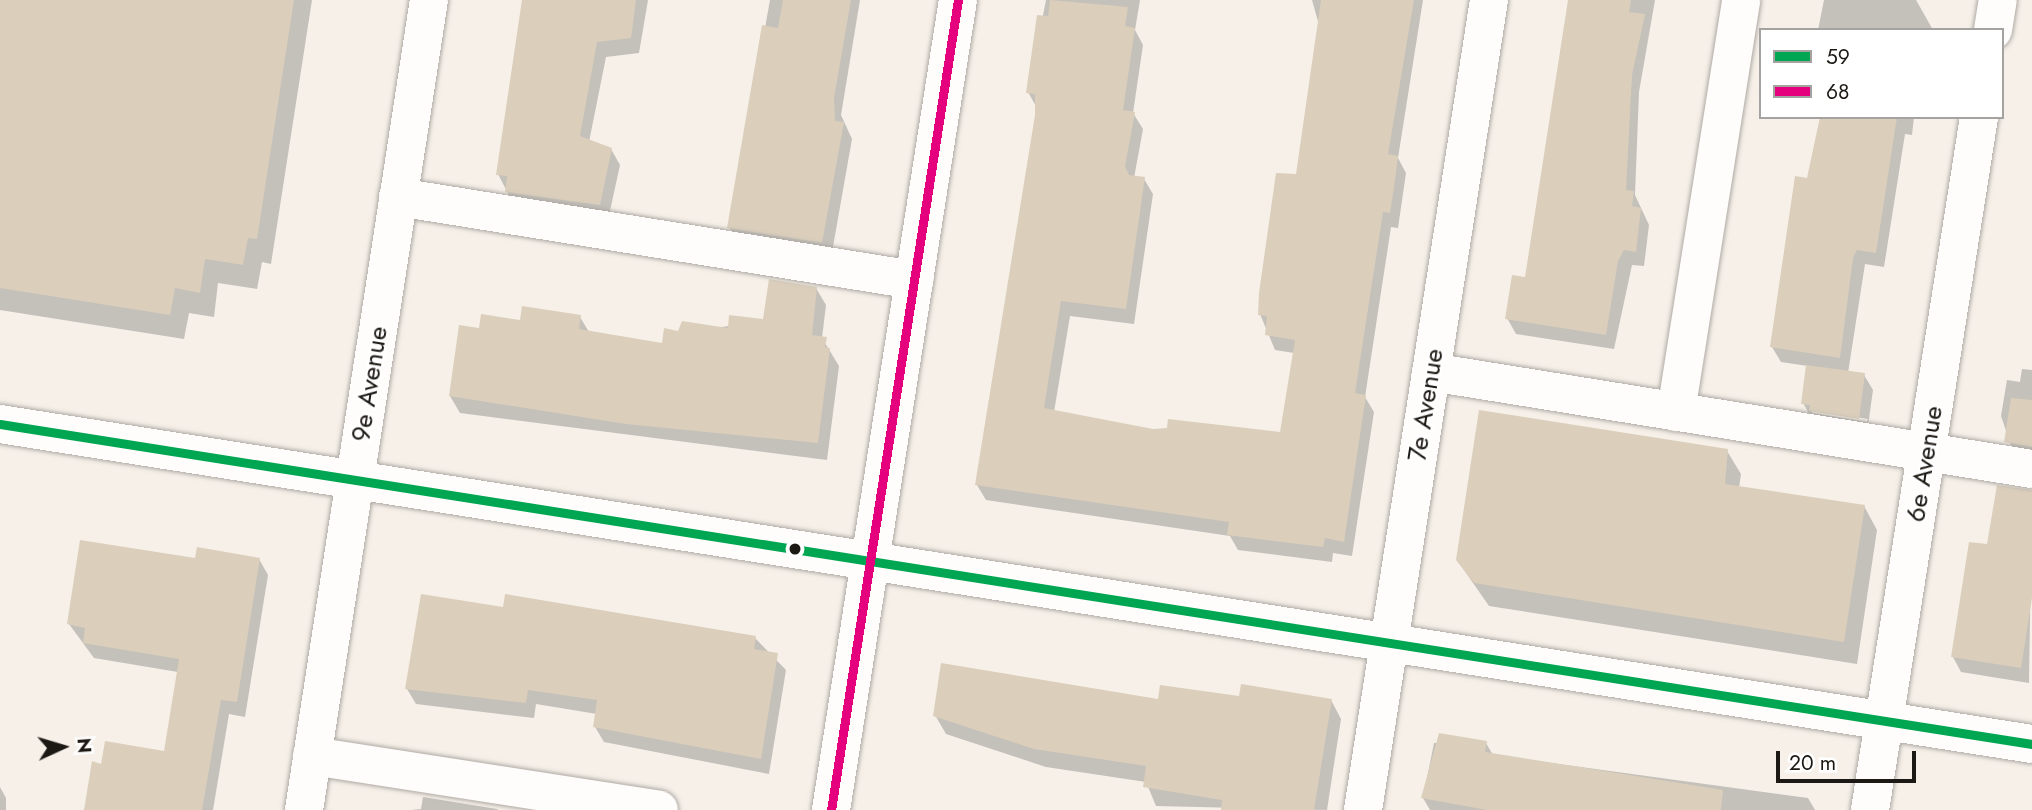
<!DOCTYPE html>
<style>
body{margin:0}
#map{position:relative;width:2032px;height:810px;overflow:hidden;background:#f6f0e9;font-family:Jost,sans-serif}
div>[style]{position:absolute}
.shadow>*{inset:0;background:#0003}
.building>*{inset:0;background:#dbcfbc}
.roads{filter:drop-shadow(0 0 2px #afaaa4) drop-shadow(0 0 2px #afaaa4)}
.minor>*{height:38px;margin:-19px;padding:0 19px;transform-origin:19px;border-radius:19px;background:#fefdfc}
.bus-1>*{height:9px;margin:-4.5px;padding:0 4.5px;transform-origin:4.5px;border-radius:4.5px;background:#00a651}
.bus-2>*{height:9px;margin:-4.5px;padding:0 4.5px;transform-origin:4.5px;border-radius:4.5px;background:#e5007d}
.dots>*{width:19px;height:19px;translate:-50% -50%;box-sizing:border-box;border:4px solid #fff;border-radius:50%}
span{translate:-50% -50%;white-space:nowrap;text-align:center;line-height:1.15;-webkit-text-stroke:5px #fff;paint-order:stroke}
.street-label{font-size:26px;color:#1c1813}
.legend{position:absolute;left:1759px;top:28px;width:245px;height:91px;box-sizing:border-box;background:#fff;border:2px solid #a4a3a1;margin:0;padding:9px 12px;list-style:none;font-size:21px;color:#1c1813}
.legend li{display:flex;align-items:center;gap:14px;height:35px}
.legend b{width:35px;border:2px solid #a4a3a1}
.north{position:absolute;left:28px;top:712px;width:70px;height:70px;-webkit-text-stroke:5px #fff;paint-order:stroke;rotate:86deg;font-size:19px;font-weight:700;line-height:28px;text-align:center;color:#1c1813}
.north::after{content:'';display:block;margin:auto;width:24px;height:32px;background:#1c1813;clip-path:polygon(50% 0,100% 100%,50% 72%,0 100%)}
.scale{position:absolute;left:1776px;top:751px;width:140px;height:32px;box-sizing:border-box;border:4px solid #1c1813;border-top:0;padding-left:9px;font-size:21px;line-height:24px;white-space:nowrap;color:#1c1813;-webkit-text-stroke:5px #fff;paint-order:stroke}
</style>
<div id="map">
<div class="shadow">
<div style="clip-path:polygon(0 0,312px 0,271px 264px,262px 262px,257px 289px,218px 283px,214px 317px,189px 313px,184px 339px,0 310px)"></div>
<div style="clip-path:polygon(523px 0,648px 0,639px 53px,606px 57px,589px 142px,611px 149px,620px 165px,608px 220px,515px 207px,498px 174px)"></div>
<div style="clip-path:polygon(770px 0,860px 0,841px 115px,852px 139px,831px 258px,738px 243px,729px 227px)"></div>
<div style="clip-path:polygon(1046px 0,1140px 0,1135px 30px,1143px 45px,1133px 113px,1143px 129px,1134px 178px,1144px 179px,1153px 194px,1134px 324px,1070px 316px,1054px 412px,1152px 431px,1281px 434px,1294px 353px,1275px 350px,1260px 314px,1297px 176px,1319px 25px,1312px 0,1423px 0,1398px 158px,1406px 173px,1398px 228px,1391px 227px,1365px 397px,1374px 412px,1352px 556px,1333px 553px,1332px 562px,1238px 550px,1230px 536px,986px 500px,977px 485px,1037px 108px,1028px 92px)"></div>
<div style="clip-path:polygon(1569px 0,1655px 0,1639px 92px,1635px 195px,1649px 225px,1644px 266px,1632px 265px,1614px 349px,1516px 334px,1507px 318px,1526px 279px)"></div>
<div style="clip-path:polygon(1824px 0,1916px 0,1933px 30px,1818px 30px)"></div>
<div style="clip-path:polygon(evenodd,1821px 117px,1914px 117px,1912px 135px,1905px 134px,1884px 267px,1865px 264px,1848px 373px,1864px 375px,1873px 390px,1867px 433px,1812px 419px,1803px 403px,1808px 366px,1781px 362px,1772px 347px,1821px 117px,1809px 409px,1868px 419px,1867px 422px,1813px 413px,1809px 409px)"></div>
<div style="clip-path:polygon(816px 288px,826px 305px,822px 338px,839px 366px,827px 460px,460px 413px,450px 396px,480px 330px,580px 317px,589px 332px,663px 345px,680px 333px,764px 321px)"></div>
<div style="clip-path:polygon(2022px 369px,2032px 370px,2032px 461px,2015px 457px,2001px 416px,2007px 380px,2020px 382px)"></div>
<div style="clip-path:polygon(1727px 451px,1741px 474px,1739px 488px,1864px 506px,1877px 530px,1857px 664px,1489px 606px,1457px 560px)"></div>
<div style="clip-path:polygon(2032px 491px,2029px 683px,1961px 672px,1953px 657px,1989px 546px)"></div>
<div style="clip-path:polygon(259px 559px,268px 575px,245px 717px,229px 714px,213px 810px,88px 810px,102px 766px,165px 753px,178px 672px,94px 658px,69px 624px,197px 560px)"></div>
<div style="clip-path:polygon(507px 596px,755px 638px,786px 670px,769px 774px,604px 742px,595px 727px,597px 714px,536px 704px,534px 718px,416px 704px,407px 689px,504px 609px)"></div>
<div style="clip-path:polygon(1331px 700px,1341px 719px,1327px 810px,1156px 806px,1146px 782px,1046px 767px,946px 734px,935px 715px,1159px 701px)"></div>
<div style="clip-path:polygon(1434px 743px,1486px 743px,1493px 755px,1808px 798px,1815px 810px,1430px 810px,1423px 798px)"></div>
<div style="clip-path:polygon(0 787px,6px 798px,6px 810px,0 810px)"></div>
<div style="clip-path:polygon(423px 797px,497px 809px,498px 810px,411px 810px,421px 809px)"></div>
</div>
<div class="building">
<div style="clip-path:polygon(0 0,294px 0,257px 239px,248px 238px,243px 265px,205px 259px,200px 293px,175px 288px,170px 315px,0 288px)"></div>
<div style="clip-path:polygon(522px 0,636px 0,631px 38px,597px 42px,580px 136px,612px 148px,600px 205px,505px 192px,507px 176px,496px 175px)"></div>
<div style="clip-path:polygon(783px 0,851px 0,834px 98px,835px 121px,844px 122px,822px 243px,727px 228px,762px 25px,778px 28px)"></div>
<div style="clip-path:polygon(1050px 0,1128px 7px,1125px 26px,1135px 28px,1123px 110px,1135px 112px,1125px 166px,1129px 175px,1145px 177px,1126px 309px,1061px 301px,1044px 408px,1153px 429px,1167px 428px,1168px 419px,1280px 432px,1295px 340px,1265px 335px,1267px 316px,1258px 315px,1259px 293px,1276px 173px,1296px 174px,1321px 0,1414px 0,1388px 154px,1398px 156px,1394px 187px,1390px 213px,1383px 212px,1355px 393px,1366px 395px,1344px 542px,1325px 538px,1323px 547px,1227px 535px,1229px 522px,975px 485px,1035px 115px,1035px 94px,1026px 93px,1037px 15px,1048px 16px)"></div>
<div style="clip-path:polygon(1568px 0,1631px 0,1629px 12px,1645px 14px,1632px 75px,1626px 190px,1634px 191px,1632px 206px,1641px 208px,1636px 252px,1624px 250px,1618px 261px,1606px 335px,1505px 319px,1512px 275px,1525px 277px)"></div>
<div style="clip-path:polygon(1820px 117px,1897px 117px,1876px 253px,1857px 250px,1853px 258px,1840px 358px,1770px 347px,1795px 176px,1807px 178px)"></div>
<div style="clip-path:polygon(769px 279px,817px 287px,812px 335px,827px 337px,825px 347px,830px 348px,818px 443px,626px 424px,449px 396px,459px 325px,479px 328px,481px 314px,520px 320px,522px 306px,581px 315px,579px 329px,662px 343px,664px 328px,678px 331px,682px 321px,728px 328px,729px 315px,763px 319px)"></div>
<div style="clip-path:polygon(1806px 365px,1865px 373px,1859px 419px,1809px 411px,1810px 405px,1801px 404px)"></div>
<div style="clip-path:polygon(2011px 398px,2032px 400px,2032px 447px,2004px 442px)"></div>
<div style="clip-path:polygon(1479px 410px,1728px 449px,1725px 484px,1865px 505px,1844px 642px,1474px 583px,1456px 560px)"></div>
<div style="clip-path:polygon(1997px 485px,2032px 490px,2032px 598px,2021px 668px,1951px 657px,1969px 542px,1987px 544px)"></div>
<div style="clip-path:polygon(80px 540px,195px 558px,197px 547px,260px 558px,237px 702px,221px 700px,202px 810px,84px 810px,92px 761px,101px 764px,105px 741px,164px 751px,179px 659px,83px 643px,85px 628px,67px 624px)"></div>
<div style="clip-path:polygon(421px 594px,503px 607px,505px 594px,756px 636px,754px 649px,778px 653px,761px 759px,593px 727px,597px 700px,528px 690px,526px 703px,405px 689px)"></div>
<div style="clip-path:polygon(941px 663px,1158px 699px,1160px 685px,1239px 696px,1241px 684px,1332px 699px,1314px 810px,1221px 810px,1222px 800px,1143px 787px,1146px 766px,1034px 749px,933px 716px)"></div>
<div style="clip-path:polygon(1439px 733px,1487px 741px,1485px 752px,1723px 790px,1721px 810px,1487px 810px,1421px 798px)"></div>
</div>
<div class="roads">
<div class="minor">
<div style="left:1993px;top:30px;width:30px;rotate:-81deg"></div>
<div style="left:398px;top:197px;width:523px;rotate:9.14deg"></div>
<div style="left:1431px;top:372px;width:609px;rotate:9.17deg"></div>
<div style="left:1676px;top:412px;width:417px;rotate:-81deg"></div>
<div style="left:0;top:424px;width:2057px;rotate:8.95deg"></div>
<div style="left:312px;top:756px;width:351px;rotate:8.8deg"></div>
<div style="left:304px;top:810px;width:820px;rotate:-81.23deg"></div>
<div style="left:831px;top:810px;width:820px;rotate:-81.09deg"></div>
<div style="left:1363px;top:810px;width:820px;rotate:-81.16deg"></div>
<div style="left:1870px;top:810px;width:702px;rotate:-81.06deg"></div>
</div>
</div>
<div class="bus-1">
<div style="left:0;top:424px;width:2057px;rotate:8.95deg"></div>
</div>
<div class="bus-2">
<div style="left:831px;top:810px;width:820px;rotate:-81.09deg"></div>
</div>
<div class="dots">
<div style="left:795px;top:549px;background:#1c1813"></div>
</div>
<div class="street-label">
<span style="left:370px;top:384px;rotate:-81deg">9e Avenue</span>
<span style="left:1426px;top:405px;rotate:-81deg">7e Avenue</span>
<span style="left:1925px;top:464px;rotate:-81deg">6e Avenue</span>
</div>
<ul class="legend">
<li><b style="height:9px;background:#00a651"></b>59</li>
<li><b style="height:9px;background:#e5007d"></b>68</li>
</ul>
<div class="north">N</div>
<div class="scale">20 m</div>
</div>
